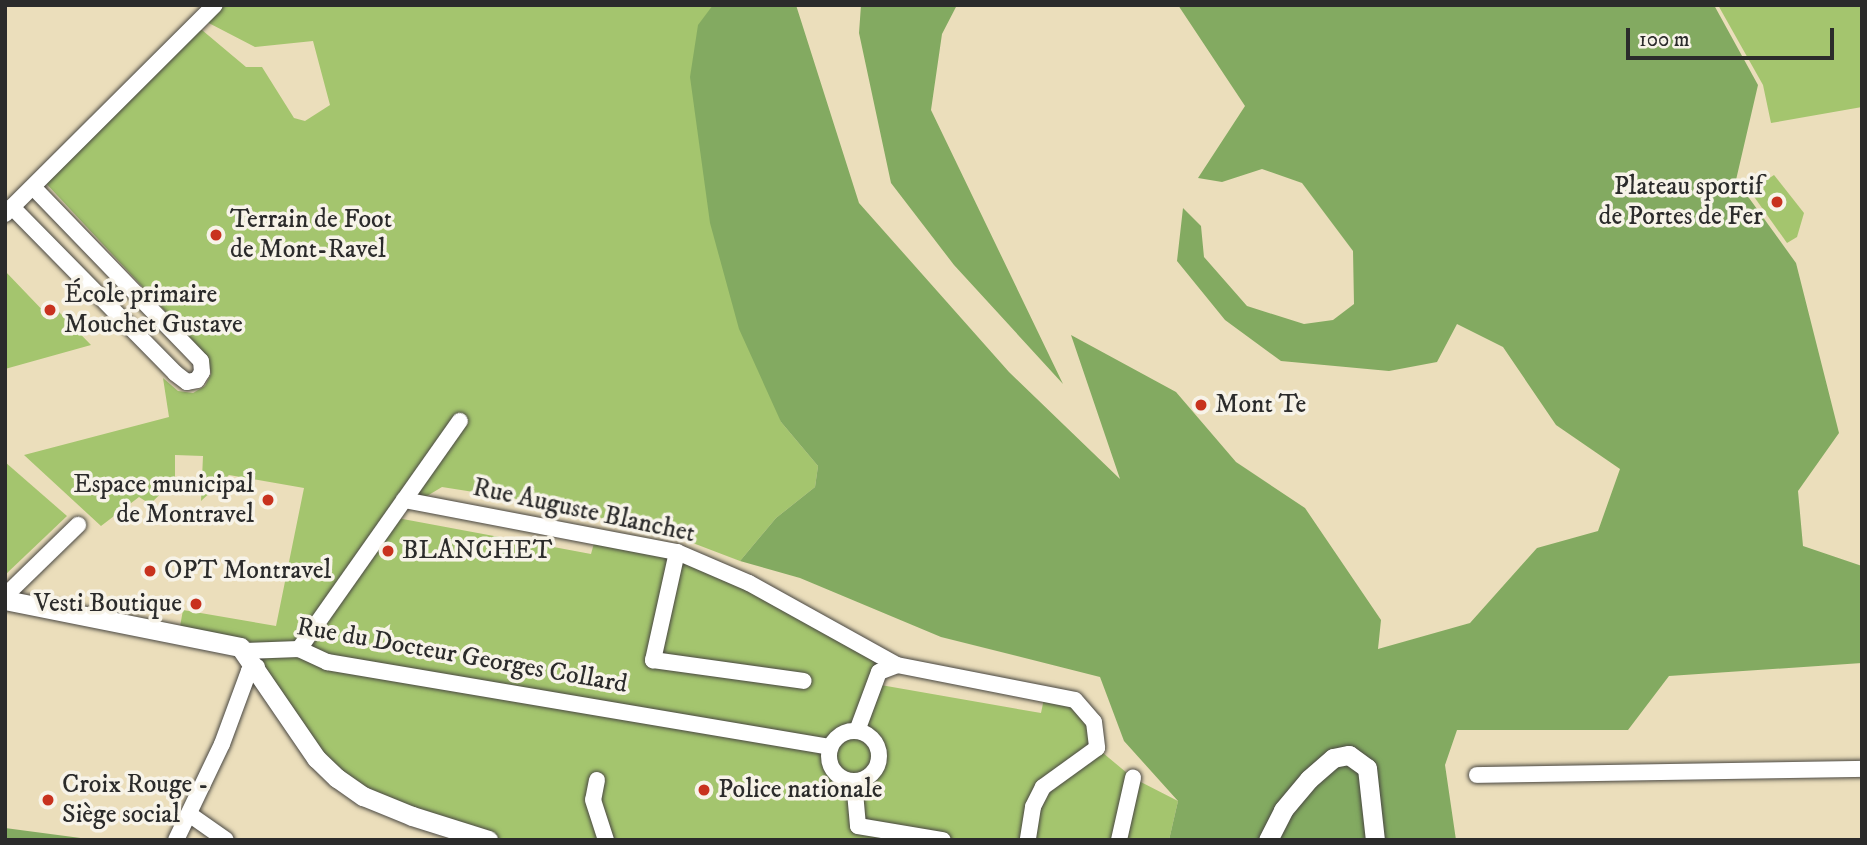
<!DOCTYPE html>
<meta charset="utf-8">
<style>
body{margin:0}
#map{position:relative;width:1867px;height:845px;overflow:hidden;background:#ebdebb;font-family:"IM FELL DW Pica",serif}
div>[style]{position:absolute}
.green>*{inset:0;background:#a4c56e}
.forest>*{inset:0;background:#83aa61}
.roads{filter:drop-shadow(0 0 2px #484641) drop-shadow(0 0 2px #484641)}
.minor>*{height:16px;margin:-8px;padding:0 8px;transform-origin:8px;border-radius:8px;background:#fff}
.minor>.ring{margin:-8px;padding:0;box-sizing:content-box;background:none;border:16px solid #fff;border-radius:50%}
.tertiary>*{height:19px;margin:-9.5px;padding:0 9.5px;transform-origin:9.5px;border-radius:9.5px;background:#fff}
.dots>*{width:19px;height:19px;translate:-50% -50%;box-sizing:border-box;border:4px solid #f7f3e8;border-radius:50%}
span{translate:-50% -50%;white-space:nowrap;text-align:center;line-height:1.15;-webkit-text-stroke:7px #f7f3e8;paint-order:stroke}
.poi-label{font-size:26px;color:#2b2b2b}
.right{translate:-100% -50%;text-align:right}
.left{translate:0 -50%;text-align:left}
.street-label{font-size:26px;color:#2b2b2b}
.frame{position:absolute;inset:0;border:7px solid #2b2b2b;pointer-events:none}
.scale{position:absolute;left:1626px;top:28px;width:208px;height:32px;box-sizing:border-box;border:4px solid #2b2b2b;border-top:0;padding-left:9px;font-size:21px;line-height:24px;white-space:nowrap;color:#2b2b2b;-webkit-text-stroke:5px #f7f3e8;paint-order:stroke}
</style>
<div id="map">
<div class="green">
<div style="clip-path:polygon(215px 5px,713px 5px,781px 422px,818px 466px,815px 487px,776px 518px,740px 561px,677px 537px,536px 502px,442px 487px,392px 517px,591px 554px,596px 536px,677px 552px,897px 665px,875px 684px,1041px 713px,1045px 694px,1075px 700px,1097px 748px,1133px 778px,1178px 801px,1169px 840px,488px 840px,337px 778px,252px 658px,179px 632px,183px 610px,276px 626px,304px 488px,229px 475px,201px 501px,203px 456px,175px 455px,175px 480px,150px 504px,139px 497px,101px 526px,24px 455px,169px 417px,163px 378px,178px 391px,193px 393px,205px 386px,211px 374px,208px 357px,42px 179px,196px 25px,246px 67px,262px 67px,294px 118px,305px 121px,330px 105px,313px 41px,255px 47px,201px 19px)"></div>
<div style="clip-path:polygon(1718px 5px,1862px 5px,1862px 107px,1771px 123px,1763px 85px)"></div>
<div style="clip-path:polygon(1774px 175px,1804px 213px,1797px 237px,1787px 243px,1750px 191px)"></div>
<div style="clip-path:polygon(5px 271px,50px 318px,58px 311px,91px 345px,5px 369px)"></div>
<div style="clip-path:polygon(5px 462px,67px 516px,5px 575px)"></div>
</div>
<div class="forest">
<div style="clip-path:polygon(713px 5px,796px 5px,859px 203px,1009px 372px,1120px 479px,1071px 335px,1176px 392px,1236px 462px,1305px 508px,1381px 620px,1378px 649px,1470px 623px,1537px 548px,1598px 531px,1620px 469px,1556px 425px,1503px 347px,1457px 324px,1437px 362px,1389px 371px,1281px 361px,1225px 320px,1177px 261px,1183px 208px,1201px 226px,1204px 257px,1247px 306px,1304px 324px,1333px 320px,1354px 304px,1353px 251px,1302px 183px,1262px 169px,1222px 182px,1198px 178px,1245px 106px,1178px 5px,1714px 5px,1758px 85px,1736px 180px,1796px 263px,1839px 433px,1798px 491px,1803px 546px,1862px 566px,1862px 663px,1669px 676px,1628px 730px,1457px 730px,1445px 765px,1456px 840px,1169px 840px,1178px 801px,1124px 741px,1100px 677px,941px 637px,800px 578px,740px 561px,776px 518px,815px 487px,818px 466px,781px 422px,739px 329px,710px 223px,690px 77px,698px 25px)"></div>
<div style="clip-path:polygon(861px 5px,957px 5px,942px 34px,931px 110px,1063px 384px,954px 265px,891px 183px,859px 33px)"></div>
<div style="clip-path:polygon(5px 828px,88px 839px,88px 840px,5px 840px)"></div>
</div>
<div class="roads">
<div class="minor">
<div style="left:12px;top:207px;width:233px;rotate:45.5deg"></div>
<div style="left:175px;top:373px;width:15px;rotate:37deg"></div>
<div style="left:187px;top:382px;width:10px;rotate:-11deg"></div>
<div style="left:197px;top:380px;width:9px;rotate:-58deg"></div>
<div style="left:202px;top:372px;width:11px;rotate:-95deg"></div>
<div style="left:201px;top:361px;width:242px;rotate:-134deg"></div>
<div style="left:5px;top:214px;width:296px;rotate:-44.9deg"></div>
<div style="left:404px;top:500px;width:278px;rotate:10.8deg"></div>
<div style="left:677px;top:552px;width:78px;rotate:23.3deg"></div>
<div style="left:749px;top:583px;width:169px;rotate:29deg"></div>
<div style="left:897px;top:665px;width:181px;rotate:11.1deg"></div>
<div style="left:1075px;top:700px;width:29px;rotate:49deg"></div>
<div style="left:1094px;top:722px;width:26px;rotate:83deg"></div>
<div style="left:1097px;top:748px;width:67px;rotate:144.2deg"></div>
<div style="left:1043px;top:787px;width:22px;rotate:117deg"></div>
<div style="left:1033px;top:807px;width:33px;rotate:99deg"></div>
<div style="left:677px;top:552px;width:111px;rotate:102.5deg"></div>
<div style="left:653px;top:660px;width:152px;rotate:7.9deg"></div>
<div style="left:5px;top:596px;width:102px;rotate:-44.2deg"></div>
<div style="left:299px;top:649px;width:279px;rotate:-54.8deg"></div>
<div style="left:245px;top:651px;width:54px;rotate:-2.1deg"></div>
<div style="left:299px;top:649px;width:31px;rotate:25deg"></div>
<div style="left:327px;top:662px;width:510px;rotate:9.59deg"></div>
<div style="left:857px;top:731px;width:63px;rotate:-69.6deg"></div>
<div style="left:879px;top:672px;width:19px;rotate:-21deg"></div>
<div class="ring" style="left:829px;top:731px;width:34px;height:34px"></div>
<div style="left:1477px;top:775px;width:385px;rotate:-0.9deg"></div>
<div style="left:597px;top:780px;width:20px;rotate:101deg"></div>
<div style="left:593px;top:800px;width:42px;rotate:72deg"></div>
<div style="left:854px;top:781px;width:45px;rotate:84.9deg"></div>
<div style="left:858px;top:826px;width:86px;rotate:9.4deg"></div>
<div style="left:189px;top:814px;width:45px;rotate:35.1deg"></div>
<div style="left:176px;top:840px;width:106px;rotate:-64.4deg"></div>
<div style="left:222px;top:744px;width:78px;rotate:-69.7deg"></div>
<div style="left:249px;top:671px;width:9px;rotate:-27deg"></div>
<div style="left:1119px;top:840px;width:64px;rotate:-77.3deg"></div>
</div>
<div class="tertiary">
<div style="left:5px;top:600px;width:240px;rotate:11.3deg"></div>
<div style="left:240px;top:647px;width:135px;rotate:55.6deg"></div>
<div style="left:316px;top:758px;width:29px;rotate:44deg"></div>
<div style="left:337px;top:778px;width:32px;rotate:35deg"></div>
<div style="left:363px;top:796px;width:53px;rotate:22.2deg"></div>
<div style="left:412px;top:816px;width:80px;rotate:17.5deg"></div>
<div style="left:1268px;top:840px;width:34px;rotate:-63deg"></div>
<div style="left:1283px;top:810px;width:40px;rotate:-50deg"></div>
<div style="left:1309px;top:779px;width:32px;rotate:-41deg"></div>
<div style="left:1333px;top:758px;width:16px;rotate:-11deg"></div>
<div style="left:1349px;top:755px;width:22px;rotate:36deg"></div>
<div style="left:1367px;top:768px;width:72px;rotate:83.7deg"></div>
</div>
</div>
<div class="dots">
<div style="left:1777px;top:202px;background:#c8321e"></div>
<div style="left:216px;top:235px;background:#c8321e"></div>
<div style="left:50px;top:310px;background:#c8321e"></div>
<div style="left:1201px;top:405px;background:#c8321e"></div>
<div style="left:268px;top:500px;background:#c8321e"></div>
<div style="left:388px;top:551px;background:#c8321e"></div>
<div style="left:150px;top:571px;background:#c8321e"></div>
<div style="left:196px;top:604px;background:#c8321e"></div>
<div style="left:704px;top:790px;background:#c8321e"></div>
<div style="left:48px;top:800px;background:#c8321e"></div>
</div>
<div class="poi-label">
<span class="right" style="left:1763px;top:202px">Plateau sportif<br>de Portes de Fer</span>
<span class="left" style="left:230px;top:235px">Terrain de Foot<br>de Mont-Ravel</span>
<span class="left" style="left:64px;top:310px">École primaire<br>Mouchet Gustave</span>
<span class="left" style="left:1215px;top:405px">Mont Te</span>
<span class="right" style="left:254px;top:500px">Espace municipal<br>de Montravel</span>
<span class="left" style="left:402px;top:551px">BLANCHET</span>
<span class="left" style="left:164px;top:571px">OPT Montravel</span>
<span class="right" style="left:182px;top:604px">Vesti Boutique</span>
<span class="left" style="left:62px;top:800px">Croix Rouge -<br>Siège social</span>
<span class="left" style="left:718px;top:790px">Police nationale</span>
</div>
<div class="street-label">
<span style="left:584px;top:511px;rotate:12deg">Rue Auguste Blanchet</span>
<span style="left:462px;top:656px;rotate:10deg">Rue du Docteur Georges Collard</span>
</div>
<div class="frame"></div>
<div class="scale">100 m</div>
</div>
